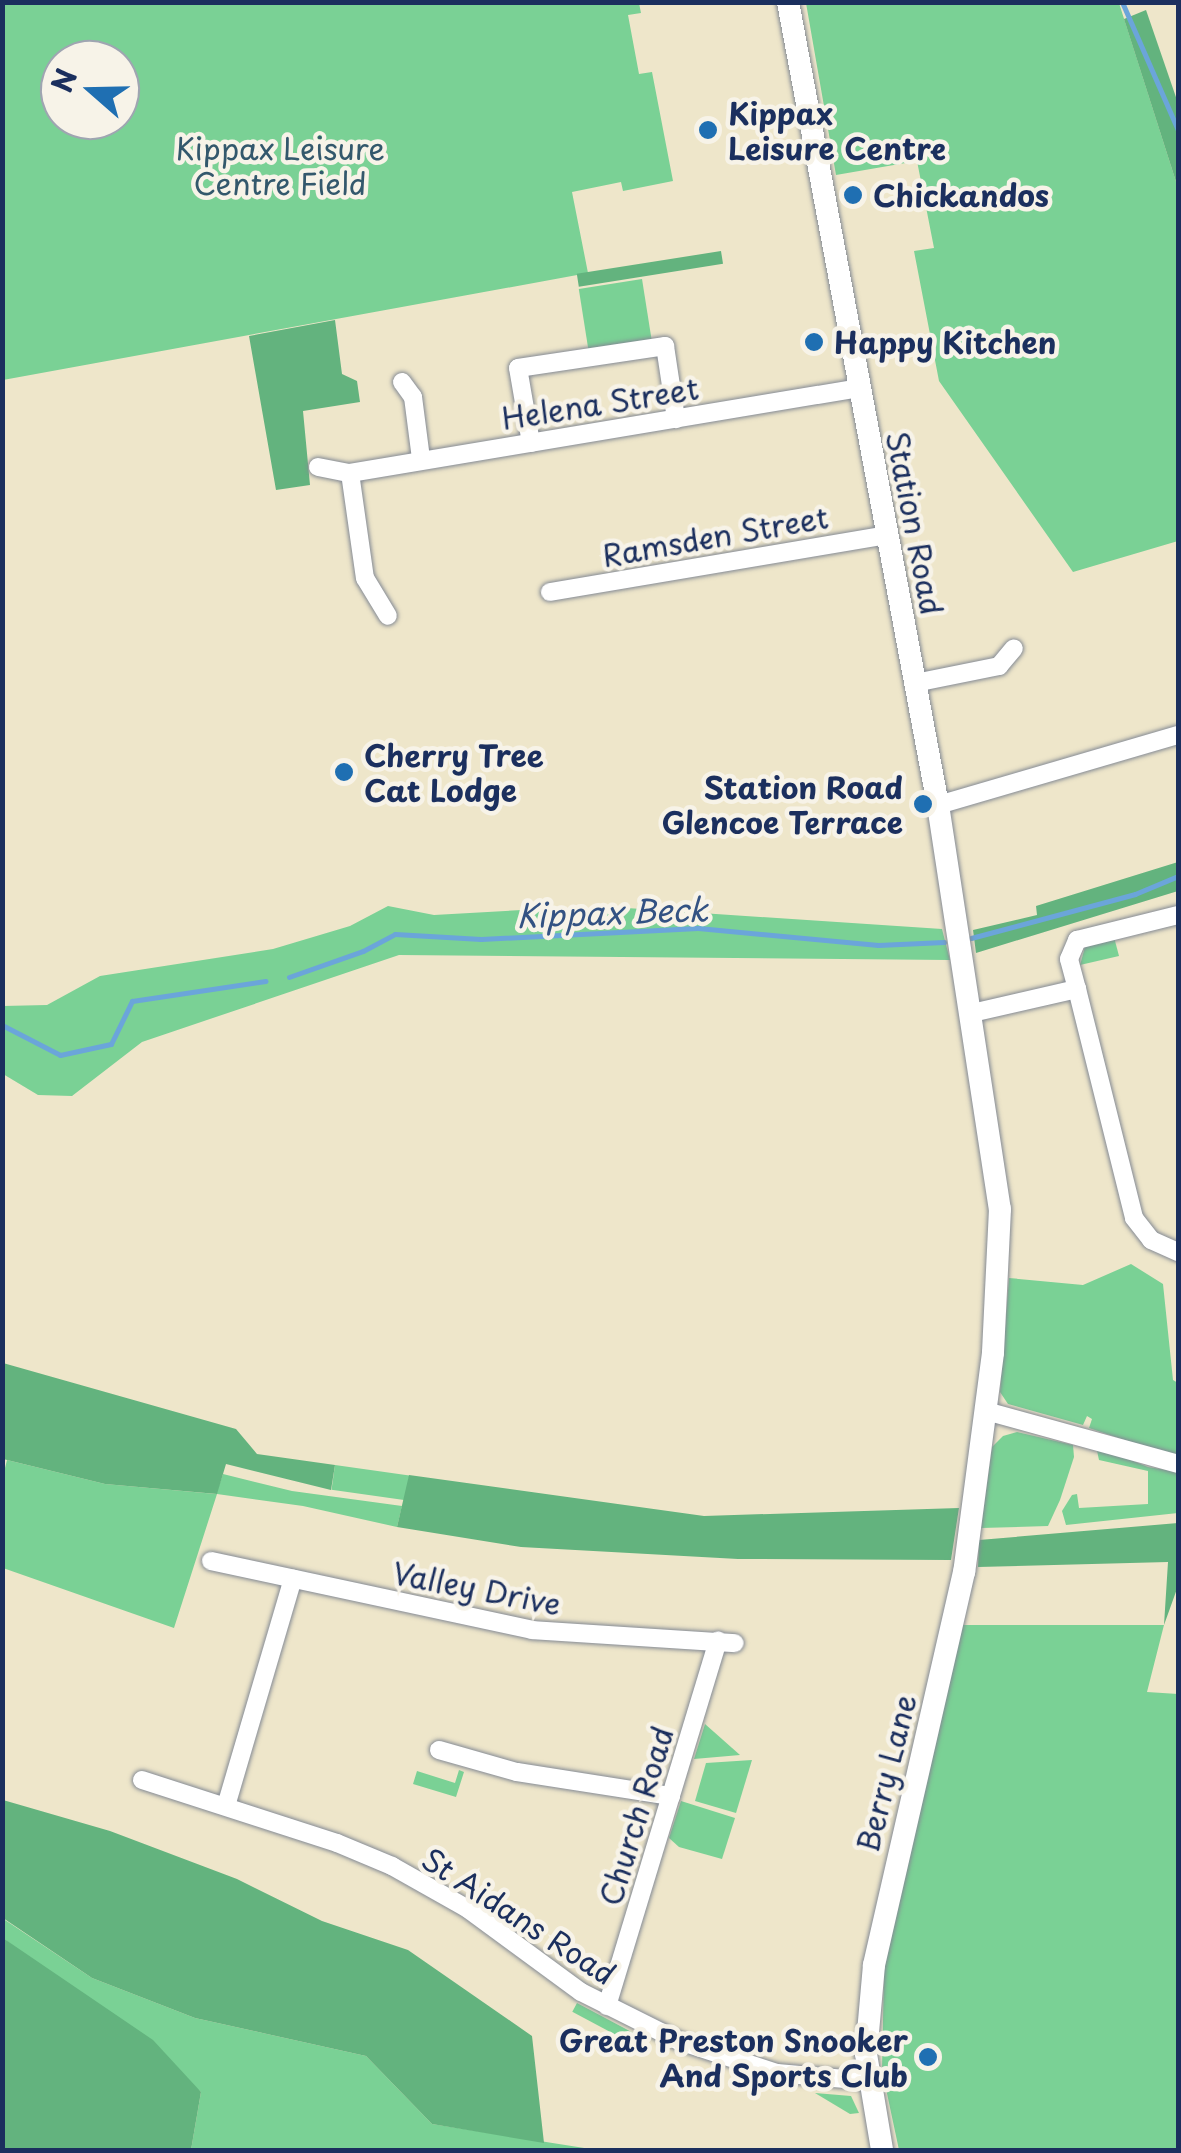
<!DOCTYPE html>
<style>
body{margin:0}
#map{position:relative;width:1181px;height:2153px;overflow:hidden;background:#eee6ca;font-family:"Playpen Sans",sans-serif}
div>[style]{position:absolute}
.green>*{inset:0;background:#7ad195;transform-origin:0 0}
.forest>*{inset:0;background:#63b37e;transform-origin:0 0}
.stream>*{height:5px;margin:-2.5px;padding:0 2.5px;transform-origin:2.5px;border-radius:2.5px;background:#6ba5da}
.roads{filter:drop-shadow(0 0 2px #848a94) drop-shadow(0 0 2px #848a94)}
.minor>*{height:18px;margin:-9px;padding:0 9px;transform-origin:9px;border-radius:9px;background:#fff}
.tertiary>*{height:22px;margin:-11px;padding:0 11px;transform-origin:11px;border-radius:11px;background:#fff}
.dots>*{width:28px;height:28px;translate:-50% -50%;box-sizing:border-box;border:5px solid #f7f3e8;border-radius:50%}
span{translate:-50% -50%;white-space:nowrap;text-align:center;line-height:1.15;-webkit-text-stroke:9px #f7f3e8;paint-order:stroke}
.poi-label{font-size:30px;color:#1b2f5e;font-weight:700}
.left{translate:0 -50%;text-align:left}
.right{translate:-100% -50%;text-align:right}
.park-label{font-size:30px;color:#33586c}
.street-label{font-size:30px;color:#1b2f5e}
.water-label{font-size:32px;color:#335283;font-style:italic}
.frame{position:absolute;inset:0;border:5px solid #1b2f5e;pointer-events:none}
.north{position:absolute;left:40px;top:40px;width:100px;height:100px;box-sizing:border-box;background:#f7f3e8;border:2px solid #9fa5b1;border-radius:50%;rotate:290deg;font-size:28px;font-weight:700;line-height:40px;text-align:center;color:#1b2f5e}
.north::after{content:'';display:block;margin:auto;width:35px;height:45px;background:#1f6fb2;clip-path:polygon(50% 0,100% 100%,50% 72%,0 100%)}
</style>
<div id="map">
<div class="green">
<div style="clip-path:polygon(evenodd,3px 3px,639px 3px,641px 13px,628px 15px,639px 74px,652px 72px,673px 181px,623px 191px,621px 182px,572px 192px,588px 273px,3px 380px,3px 3px,60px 60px,120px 60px,120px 120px,60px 120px,60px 60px)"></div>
<div style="clip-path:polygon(806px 3px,1119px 3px,1178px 188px,1178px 541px,1073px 572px,939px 381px,914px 251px,934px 248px,917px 161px,836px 175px)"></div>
<div style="left:642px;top:279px;width:64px;height:64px;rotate:81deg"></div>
<div style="clip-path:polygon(388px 906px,434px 915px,558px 908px,579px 912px,612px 907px,942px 929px,950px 960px,399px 955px,142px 1042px,72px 1096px,38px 1095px,3px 1074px,3px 1006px,47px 1005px,100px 976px,273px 949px,350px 926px)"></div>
<div style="clip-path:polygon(1114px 937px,1119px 956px,1080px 965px,1085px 947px)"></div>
<div style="clip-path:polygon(1131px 1264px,1163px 1284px,1173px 1380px,1178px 1383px,1178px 1458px,1089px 1428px,1092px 1419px,1087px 1416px,1083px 1425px,1008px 1404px,1000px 1392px,1009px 1278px,1083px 1285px)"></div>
<div style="clip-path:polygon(1017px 1432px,1073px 1445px,1074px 1457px,1060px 1500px,1048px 1526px,981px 1528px,992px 1447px,1003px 1436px)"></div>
<div style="clip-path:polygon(1096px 1446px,1148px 1467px,1178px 1472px,1178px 1513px,1066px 1525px,1062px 1511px,1072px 1495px,1077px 1494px,1079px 1508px,1148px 1504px,1148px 1471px,1099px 1460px)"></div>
<div style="clip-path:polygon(7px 1460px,105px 1484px,216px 1494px,223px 1474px,292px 1491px,402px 1506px,397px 1527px,303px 1506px,217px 1494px,174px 1628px,3px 1568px,2px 1480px)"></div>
<div style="left:335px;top:1465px;width:75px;height:25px;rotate:8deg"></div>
<div style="clip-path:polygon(961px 1625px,1164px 1625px,1147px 1692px,1178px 1694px,1178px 2150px,899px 2150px,882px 2070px,884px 1970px)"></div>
<div style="clip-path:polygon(705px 1724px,740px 1755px,694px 1759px)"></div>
<div style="clip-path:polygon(752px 1760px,736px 1813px,695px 1801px,706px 1763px)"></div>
<div style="clip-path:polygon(459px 1770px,464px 1772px,456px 1797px,413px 1784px,417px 1771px,455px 1783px)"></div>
<div style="clip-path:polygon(681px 1801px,735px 1818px,722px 1859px,679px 1847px,669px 1838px)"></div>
<div style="clip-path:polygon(2px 1918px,92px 1978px,195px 2018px,366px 2056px,432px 2124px,597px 2150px,191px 2150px,201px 2092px,3px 1938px)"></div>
<div style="left:577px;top:2003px;width:78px;height:10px;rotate:28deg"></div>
<div style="clip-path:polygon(815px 2093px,851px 2096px,859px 2113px,850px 2114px)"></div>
</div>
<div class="forest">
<div style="clip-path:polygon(1146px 10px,1178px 103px,1178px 188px,1124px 19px)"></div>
<div style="left:721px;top:251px;width:13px;height:146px;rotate:81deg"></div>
<div style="clip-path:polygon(335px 320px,342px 374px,357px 381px,360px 402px,303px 411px,310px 485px,276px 490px,249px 336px)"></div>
<div style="clip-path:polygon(1178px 862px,1178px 891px,976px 953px,973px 930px,1037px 915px,1036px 906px)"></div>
<div style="clip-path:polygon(3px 1363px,236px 1429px,257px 1454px,335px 1465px,331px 1490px,226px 1464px,217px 1494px,105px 1484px,3px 1459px)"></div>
<div style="clip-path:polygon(409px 1475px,704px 1516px,959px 1508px,951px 1560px,738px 1559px,521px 1547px,397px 1527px)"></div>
<div style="clip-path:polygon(1178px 1523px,1178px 1586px,1164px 1625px,1168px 1562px,978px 1567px,979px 1540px)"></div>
<div style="clip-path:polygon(3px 1800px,110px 1831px,237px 1879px,322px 1921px,408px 1950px,532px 2036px,544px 2143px,432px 2124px,366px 2056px,195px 2018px,92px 1978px,3px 1918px)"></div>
<div style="clip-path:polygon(3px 1938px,153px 2040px,201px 2092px,191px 2150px,3px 2150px)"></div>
</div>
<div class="stream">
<div style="left:1122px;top:2px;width:140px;rotate:66.4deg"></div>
<div style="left:971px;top:938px;width:170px;rotate:-15deg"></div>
<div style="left:1135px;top:894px;width:47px;rotate:-22.7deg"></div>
<div style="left:289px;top:977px;width:78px;rotate:-19.4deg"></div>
<div style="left:363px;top:951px;width:36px;rotate:-28deg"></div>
<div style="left:395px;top:934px;width:86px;rotate:3.3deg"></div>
<div style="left:481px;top:939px;width:217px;rotate:-2.9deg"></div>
<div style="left:698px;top:928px;width:181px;rotate:5.4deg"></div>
<div style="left:878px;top:945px;width:66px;rotate:-2.6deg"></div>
<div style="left:2px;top:1025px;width:65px;rotate:27.3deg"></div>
<div style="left:60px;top:1055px;width:52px;rotate:-12.2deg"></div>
<div style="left:111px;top:1044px;width:48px;rotate:-64deg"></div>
<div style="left:132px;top:1001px;width:135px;rotate:-8.5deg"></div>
</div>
<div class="roads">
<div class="minor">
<div style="left:402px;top:382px;width:19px;rotate:54deg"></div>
<div style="left:413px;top:397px;width:63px;rotate:82.6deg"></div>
<div style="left:531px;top:443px;width:76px;rotate:-99.8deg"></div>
<div style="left:518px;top:368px;width:149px;rotate:-8.5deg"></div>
<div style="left:665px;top:346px;width:74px;rotate:81.4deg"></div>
<div style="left:318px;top:467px;width:33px;rotate:11deg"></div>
<div style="left:350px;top:473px;width:516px;rotate:-9.48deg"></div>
<div style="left:350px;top:473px;width:106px;rotate:81.9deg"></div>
<div style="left:365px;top:578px;width:44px;rotate:58.8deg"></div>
<div style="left:550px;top:592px;width:343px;rotate:-9.6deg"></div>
<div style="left:915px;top:683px;width:86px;rotate:-11.4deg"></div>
<div style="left:999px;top:666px;width:23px;rotate:-50deg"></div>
<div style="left:938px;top:805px;width:250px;rotate:-16.3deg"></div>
<div style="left:1077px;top:989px;width:31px;rotate:-105deg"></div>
<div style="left:1069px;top:959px;width:21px;rotate:-67deg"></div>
<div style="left:1077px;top:940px;width:104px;rotate:-13.9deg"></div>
<div style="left:972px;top:1013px;width:108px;rotate:-12.9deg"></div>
<div style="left:1077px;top:989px;width:236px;rotate:76deg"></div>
<div style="left:1134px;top:1218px;width:28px;rotate:52deg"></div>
<div style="left:1151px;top:1240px;width:30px;rotate:24deg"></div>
<div style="left:986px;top:1411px;width:199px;rotate:15.4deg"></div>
<div style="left:211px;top:1561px;width:328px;rotate:12.1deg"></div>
<div style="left:532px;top:1630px;width:203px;rotate:3.7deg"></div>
<div style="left:439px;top:1750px;width:81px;rotate:15.8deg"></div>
<div style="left:517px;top:1772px;width:156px;rotate:8.9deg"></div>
<div style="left:142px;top:1780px;width:205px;rotate:17.9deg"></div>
<div style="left:337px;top:1843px;width:60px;rotate:22.7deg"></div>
<div style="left:392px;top:1866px;width:87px;rotate:29.5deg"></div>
<div style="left:468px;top:1909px;width:140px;rotate:36.3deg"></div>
<div style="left:581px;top:1992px;width:110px;rotate:26.6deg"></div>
<div style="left:679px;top:2041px;width:103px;rotate:18.1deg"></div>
<div style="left:777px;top:2073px;width:91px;rotate:5deg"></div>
<div style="left:226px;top:1806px;width:237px;rotate:-73.6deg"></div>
<div style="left:607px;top:2006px;width:382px;rotate:-73.1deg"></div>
</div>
<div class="tertiary">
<div style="left:788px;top:2px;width:817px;rotate:79.42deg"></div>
<div style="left:938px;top:805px;width:409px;rotate:81.3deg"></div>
<div style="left:1000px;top:1209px;width:144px;rotate:92.8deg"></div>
<div style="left:993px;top:1353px;width:221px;rotate:97.5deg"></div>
<div style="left:964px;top:1572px;width:403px;rotate:102.9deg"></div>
<div style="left:874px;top:1965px;width:89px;rotate:95.1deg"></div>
<div style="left:866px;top:2054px;width:97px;rotate:80.5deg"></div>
</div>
</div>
<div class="dots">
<div style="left:708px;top:130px;background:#1f6fb2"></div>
<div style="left:853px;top:195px;background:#1f6fb2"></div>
<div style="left:814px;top:342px;background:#1f6fb2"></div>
<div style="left:344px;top:772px;background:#1f6fb2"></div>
<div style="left:923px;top:804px;background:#1f6fb2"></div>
<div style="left:928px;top:2057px;background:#1f6fb2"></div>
</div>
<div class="poi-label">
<span class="left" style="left:728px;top:130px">Kippax<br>Leisure Centre</span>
<span class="left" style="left:873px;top:195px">Chickandos</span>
<span class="left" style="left:834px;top:342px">Happy Kitchen</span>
<span class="left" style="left:364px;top:772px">Cherry Tree<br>Cat Lodge</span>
<span class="right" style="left:903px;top:804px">Station Road<br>Glencoe Terrace</span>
<span class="right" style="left:908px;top:2057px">Great Preston Snooker<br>And Sports Club</span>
</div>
<div class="park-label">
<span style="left:280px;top:165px">Kippax Leisure<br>Centre Field</span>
</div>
<div class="street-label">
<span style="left:600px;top:403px;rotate:-9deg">Helena Street</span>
<span style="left:915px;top:523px;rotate:79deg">Station Road</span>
<span style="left:715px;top:536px;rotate:-10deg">Ramsden Street</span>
<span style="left:477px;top:1588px;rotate:11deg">Valley Drive</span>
<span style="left:886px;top:1773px;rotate:-76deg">Berry Lane</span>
<span style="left:636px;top:1816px;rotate:-73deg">Church Road</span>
<span style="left:519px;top:1916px;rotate:33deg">St Aidans Road</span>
</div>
<div class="water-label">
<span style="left:612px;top:912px;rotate:-2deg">Kippax Beck</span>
</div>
<div class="frame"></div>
<div class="north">N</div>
</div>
